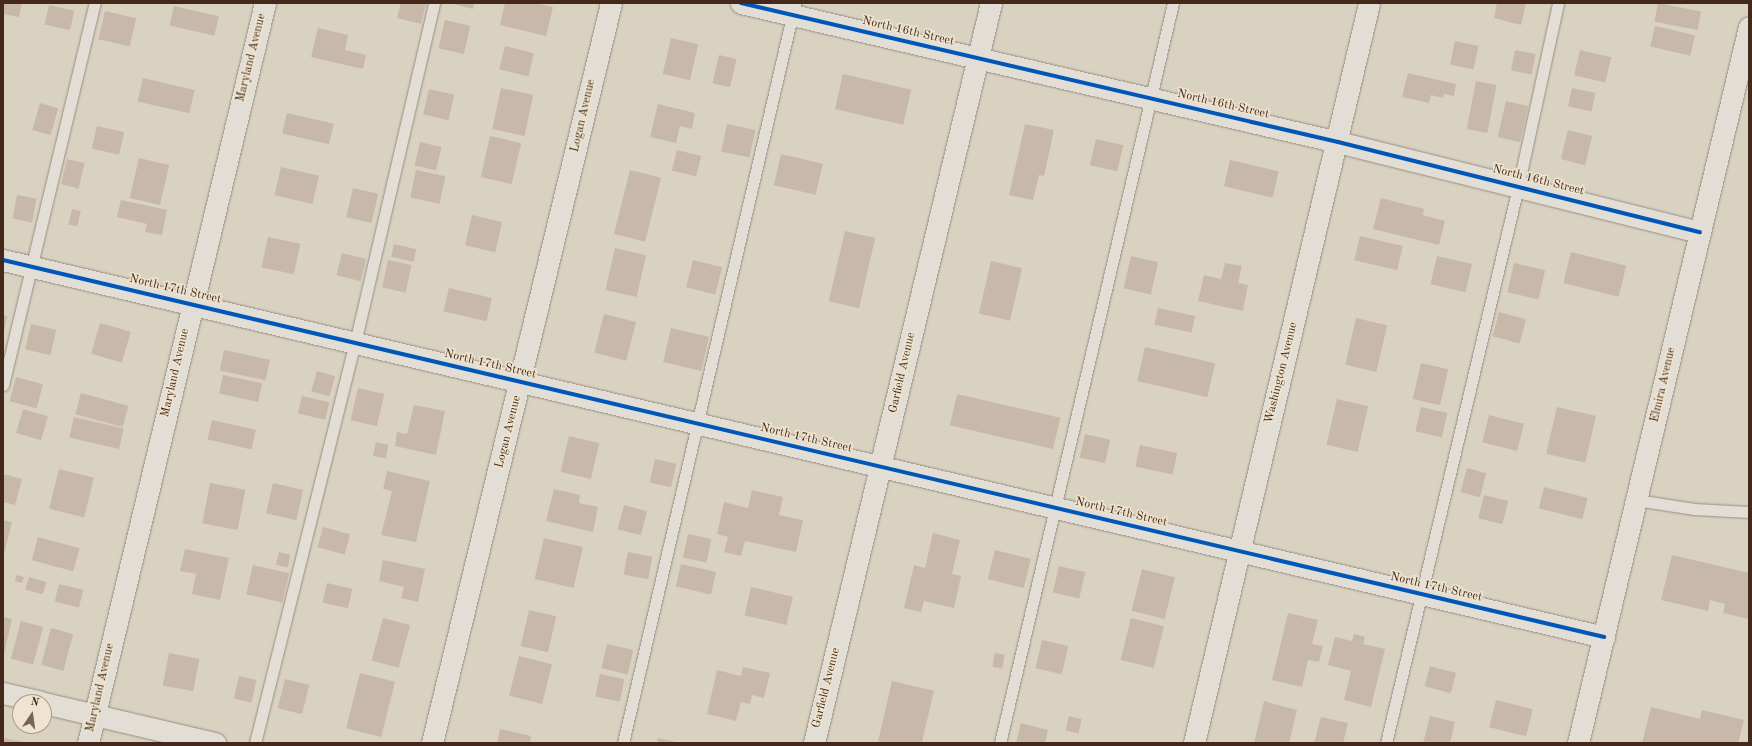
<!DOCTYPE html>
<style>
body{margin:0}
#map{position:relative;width:1752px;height:746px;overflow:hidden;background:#dad2c0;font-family:"Old Standard TT",serif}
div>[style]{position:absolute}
.building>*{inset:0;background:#c8b8a9;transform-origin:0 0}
.roads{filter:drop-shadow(0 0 1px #968e82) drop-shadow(0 0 1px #968e82)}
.lane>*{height:11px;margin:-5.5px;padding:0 5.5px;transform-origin:5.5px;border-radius:5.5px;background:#e2ded5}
.street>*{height:21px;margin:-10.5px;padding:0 10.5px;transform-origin:10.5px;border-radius:10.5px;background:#e2ded5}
.cycleway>*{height:4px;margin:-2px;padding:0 2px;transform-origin:2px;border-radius:2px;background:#0057b8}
span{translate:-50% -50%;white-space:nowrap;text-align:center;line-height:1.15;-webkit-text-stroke:3px #eee4cf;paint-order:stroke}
.street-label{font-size:12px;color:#44281a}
.frame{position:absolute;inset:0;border:4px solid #44281a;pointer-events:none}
.north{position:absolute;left:12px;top:694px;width:40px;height:40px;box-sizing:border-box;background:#eee4cf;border:1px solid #aa9987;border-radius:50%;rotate:13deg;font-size:11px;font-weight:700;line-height:16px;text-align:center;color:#44281a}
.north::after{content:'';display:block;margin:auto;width:14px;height:18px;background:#786454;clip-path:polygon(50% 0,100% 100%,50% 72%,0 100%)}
</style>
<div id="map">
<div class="building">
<div style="clip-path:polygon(3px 3px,22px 3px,19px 17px,3px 14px)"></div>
<div style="clip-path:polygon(401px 3px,426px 3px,421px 24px,397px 18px)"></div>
<div style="clip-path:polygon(450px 3px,474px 3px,473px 9px)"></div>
<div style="clip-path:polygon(505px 3px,534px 3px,553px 7px,546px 36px,500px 25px)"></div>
<div style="clip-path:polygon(1497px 3px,1526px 3px,1521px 25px,1494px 18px)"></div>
<div style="left:1658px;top:3px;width:44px;height:19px;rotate:11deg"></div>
<div style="left:49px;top:5px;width:26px;height:20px;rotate:13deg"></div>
<div style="left:174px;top:6px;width:46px;height:20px;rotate:13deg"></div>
<div style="left:105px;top:11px;width:32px;height:29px;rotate:13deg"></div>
<div style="left:445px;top:20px;width:26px;height:29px;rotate:13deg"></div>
<div style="left:1655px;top:26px;width:41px;height:21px;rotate:13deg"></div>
<div style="clip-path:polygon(318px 28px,348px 35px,345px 50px,366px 55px,363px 69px,311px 57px)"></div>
<div style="left:671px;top:38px;width:28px;height:37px;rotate:13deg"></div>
<div style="left:1455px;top:41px;width:24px;height:24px;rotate:12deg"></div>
<div style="left:505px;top:46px;width:30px;height:24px;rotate:14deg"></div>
<div style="left:1515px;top:50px;width:21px;height:21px;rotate:11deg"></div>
<div style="left:1580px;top:50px;width:32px;height:26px;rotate:13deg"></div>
<div style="left:719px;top:55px;width:18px;height:29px;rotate:13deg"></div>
<div style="clip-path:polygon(1408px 73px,1456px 84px,1454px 96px,1444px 94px,1443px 98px,1431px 95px,1429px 103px,1402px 97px)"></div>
<div style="left:843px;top:74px;width:70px;height:36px;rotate:13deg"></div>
<div style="left:143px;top:78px;width:53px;height:24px;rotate:13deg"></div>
<div style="left:1476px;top:81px;width:21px;height:49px;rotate:11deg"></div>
<div style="left:501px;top:88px;width:33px;height:42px;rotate:12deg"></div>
<div style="left:1572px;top:88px;width:24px;height:19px;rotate:12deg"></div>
<div style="left:429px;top:89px;width:26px;height:26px;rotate:13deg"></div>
<div style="left:1506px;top:101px;width:23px;height:37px;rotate:13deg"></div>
<div style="left:40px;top:103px;width:19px;height:28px;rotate:16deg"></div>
<div style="clip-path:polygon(658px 104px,695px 113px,692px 129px,680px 126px,676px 143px,650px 137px)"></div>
<div style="left:287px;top:113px;width:48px;height:21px;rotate:13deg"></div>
<div style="left:727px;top:124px;width:29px;height:28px;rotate:12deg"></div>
<div style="clip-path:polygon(1025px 124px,1054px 130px,1044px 176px,1039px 175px,1033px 200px,1009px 195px)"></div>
<div style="left:97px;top:126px;width:28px;height:23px;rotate:13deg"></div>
<div style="left:1568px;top:130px;width:25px;height:30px;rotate:14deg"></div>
<div style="left:490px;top:136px;width:32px;height:42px;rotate:13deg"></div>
<div style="left:1096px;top:139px;width:28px;height:27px;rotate:13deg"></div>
<div style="left:420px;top:142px;width:22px;height:24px;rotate:13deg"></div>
<div style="left:677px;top:150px;width:25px;height:21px;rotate:14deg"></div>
<div style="left:781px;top:154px;width:43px;height:32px;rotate:13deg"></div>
<div style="left:139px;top:158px;width:31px;height:41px;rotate:13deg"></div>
<div style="left:67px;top:159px;width:18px;height:26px;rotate:13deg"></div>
<div style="left:1230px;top:160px;width:50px;height:27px;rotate:13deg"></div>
<div style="left:281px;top:167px;width:39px;height:29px;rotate:13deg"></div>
<div style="left:416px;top:170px;width:30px;height:28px;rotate:12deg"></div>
<div style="left:630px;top:170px;width:32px;height:66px;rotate:14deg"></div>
<div style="left:353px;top:188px;width:26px;height:30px;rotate:13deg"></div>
<div style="left:17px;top:195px;width:20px;height:24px;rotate:11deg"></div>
<div style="clip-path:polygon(1381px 198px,1424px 209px,1423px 215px,1445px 221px,1439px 245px,1373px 229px)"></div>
<div style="clip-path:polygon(121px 200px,167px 210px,162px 235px,145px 232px,147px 224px,117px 217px)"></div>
<div style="left:72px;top:209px;width:9px;height:16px;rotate:13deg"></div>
<div style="left:472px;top:215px;width:31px;height:31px;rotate:13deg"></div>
<div style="left:845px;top:231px;width:31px;height:72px;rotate:13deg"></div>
<div style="left:1360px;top:236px;width:44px;height:25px;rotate:13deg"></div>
<div style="left:268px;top:237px;width:33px;height:31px;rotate:12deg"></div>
<div style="left:394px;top:244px;width:23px;height:13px;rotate:13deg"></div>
<div style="left:615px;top:248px;width:32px;height:43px;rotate:13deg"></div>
<div style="left:1571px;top:252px;width:57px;height:32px;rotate:14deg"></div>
<div style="left:342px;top:253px;width:25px;height:23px;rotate:14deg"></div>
<div style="left:1131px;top:256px;width:28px;height:33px;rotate:13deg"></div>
<div style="left:1437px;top:256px;width:36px;height:29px;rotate:13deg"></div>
<div style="left:388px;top:260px;width:24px;height:28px;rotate:12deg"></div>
<div style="left:693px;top:260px;width:30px;height:28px;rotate:14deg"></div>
<div style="left:991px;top:261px;width:32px;height:54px;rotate:13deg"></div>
<div style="clip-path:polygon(1225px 263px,1242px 266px,1238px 283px,1248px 285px,1243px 311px,1198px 301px,1204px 275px,1221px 279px)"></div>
<div style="left:1514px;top:263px;width:32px;height:30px;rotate:13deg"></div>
<div style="left:449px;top:288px;width:44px;height:24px;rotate:13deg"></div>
<div style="left:1158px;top:308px;width:38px;height:17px;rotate:12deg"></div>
<div style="left:1499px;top:312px;width:28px;height:25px;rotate:15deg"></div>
<div style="left:604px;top:314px;width:33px;height:40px;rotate:14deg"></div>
<div style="clip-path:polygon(3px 315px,7px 316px,4px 332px,3px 331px)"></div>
<div style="left:1356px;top:318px;width:32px;height:48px;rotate:13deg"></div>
<div style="left:100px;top:323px;width:32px;height:32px;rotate:16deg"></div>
<div style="left:31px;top:324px;width:26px;height:26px;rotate:13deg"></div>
<div style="left:671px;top:328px;width:39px;height:35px;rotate:13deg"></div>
<div style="left:1145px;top:347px;width:72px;height:35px;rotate:13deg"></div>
<div style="left:224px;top:350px;width:47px;height:21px;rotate:12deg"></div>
<div style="left:1421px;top:363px;width:28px;height:37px;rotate:13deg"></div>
<div style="left:317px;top:371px;width:19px;height:21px;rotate:16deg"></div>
<div style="left:223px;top:375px;width:40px;height:19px;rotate:12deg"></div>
<div style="left:16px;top:377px;width:28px;height:25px;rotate:15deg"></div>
<div style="left:358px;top:388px;width:27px;height:33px;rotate:13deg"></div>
<div style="left:81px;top:393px;width:49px;height:22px;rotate:15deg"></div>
<div style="left:957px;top:394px;width:106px;height:32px;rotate:13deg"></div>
<div style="left:302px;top:396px;width:28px;height:18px;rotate:13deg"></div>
<div style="left:1337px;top:399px;width:32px;height:47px;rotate:13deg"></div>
<div style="clip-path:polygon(414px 405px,445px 411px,436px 455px,395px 446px,397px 432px,407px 434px)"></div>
<div style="left:1421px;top:407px;width:27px;height:25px;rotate:13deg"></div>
<div style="left:1557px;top:407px;width:40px;height:48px;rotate:13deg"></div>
<div style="left:23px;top:409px;width:26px;height:25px;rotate:16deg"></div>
<div style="left:1489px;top:415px;width:36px;height:28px;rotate:14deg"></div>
<div style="left:74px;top:417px;width:51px;height:21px;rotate:13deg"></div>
<div style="left:212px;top:420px;width:45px;height:20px;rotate:13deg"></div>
<div style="left:1085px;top:434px;width:26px;height:24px;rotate:13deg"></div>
<div style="left:569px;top:436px;width:31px;height:37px;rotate:13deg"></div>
<div style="left:376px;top:442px;width:13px;height:14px;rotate:13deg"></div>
<div style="left:1140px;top:445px;width:38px;height:22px;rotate:12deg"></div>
<div style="left:655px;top:459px;width:22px;height:24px;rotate:13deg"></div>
<div style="left:1467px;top:468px;width:20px;height:25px;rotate:15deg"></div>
<div style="left:59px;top:469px;width:36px;height:41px;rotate:14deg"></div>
<div style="clip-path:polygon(387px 471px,430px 481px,416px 542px,381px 535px,392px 491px,383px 489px)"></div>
<div style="clip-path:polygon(3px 474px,22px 479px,15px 505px,3px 502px)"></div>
<div style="left:210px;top:483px;width:36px;height:41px;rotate:11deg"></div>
<div style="left:273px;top:483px;width:31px;height:31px;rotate:13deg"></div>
<div style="left:1544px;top:487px;width:45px;height:22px;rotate:14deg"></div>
<div style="clip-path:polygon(554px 489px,580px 495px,579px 503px,598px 507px,593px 532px,546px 521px)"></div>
<div style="clip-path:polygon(752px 490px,783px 497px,779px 515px,803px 520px,796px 552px,745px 541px,741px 556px,724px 552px,728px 537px,717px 534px,724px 502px,748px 508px)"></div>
<div style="left:1484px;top:495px;width:25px;height:24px;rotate:14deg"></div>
<div style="left:624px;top:505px;width:24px;height:25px;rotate:15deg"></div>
<div style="clip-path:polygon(3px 520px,12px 522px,4px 554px,3px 554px)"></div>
<div style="left:323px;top:527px;width:28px;height:21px;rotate:15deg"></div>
<div style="clip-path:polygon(933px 533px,960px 540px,952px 574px,961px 576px,954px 608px,924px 601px,921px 612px,904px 608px,914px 565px,925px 568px)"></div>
<div style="left:688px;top:534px;width:24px;height:24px;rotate:12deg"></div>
<div style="left:38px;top:537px;width:43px;height:24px;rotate:15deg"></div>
<div style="left:544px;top:538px;width:40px;height:42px;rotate:13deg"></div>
<div style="clip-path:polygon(185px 549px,229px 558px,220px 600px,192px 594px,196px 574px,180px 571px)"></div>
<div style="left:995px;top:550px;width:37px;height:30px;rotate:14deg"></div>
<div style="left:279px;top:552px;width:12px;height:13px;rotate:14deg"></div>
<div style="left:628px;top:552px;width:25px;height:23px;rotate:11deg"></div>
<div style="clip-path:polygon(1672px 555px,1749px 573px,1749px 619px,1723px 613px,1725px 604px,1710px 600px,1708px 611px,1661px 600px)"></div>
<div style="clip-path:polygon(383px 560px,425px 569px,418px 602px,401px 598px,404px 587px,379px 581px)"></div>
<div style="left:681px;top:564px;width:36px;height:23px;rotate:13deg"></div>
<div style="left:253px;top:565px;width:37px;height:30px;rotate:13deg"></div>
<div style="left:1059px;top:566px;width:27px;height:27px;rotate:13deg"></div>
<div style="left:1142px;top:569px;width:34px;height:43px;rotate:14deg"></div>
<div style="clip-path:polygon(16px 575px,24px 577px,22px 583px,15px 581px)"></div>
<div style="left:29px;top:577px;width:18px;height:13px;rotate:16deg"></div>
<div style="left:327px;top:583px;width:26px;height:20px;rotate:13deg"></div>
<div style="left:59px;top:584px;width:25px;height:18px;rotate:14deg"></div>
<div style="left:751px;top:587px;width:43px;height:29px;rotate:13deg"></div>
<div style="left:529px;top:610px;width:28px;height:37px;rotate:13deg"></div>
<div style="clip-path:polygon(1288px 613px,1318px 620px,1312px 644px,1323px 646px,1319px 662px,1308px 660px,1302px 687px,1272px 680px)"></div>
<div style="clip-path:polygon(3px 617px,12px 619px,4px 654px,3px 654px)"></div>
<div style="left:383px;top:618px;width:28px;height:44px;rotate:15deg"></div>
<div style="left:1131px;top:618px;width:34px;height:43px;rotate:14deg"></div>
<div style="left:21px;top:621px;width:23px;height:39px;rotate:15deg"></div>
<div style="left:51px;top:628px;width:23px;height:38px;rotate:15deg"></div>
<div style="clip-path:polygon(1354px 634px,1365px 637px,1363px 644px,1385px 649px,1371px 707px,1344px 700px,1351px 671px,1328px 665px,1335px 637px,1352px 641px)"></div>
<div style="left:1042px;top:640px;width:27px;height:29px;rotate:13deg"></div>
<div style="left:607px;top:644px;width:27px;height:25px;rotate:13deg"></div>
<div style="left:169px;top:653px;width:31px;height:33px;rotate:11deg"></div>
<div style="left:995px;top:653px;width:10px;height:14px;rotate:11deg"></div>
<div style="left:519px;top:656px;width:34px;height:41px;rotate:14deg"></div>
<div style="left:1430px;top:666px;width:27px;height:21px;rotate:15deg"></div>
<div style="clip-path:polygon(743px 667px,770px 673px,764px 698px,752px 695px,750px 704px,741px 702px,736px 721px,707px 714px,717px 670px,741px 676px)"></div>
<div style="left:360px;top:673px;width:36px;height:57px;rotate:14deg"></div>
<div style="left:600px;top:674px;width:25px;height:23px;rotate:12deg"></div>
<div style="left:239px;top:676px;width:18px;height:23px;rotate:13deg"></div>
<div style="left:285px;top:679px;width:25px;height:30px;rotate:14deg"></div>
<div style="left:892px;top:681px;width:43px;height:62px;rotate:13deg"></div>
<div style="left:1496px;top:700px;width:38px;height:28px;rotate:14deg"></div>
<div style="clip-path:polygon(1264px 701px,1297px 710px,1289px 743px,1254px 743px)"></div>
<div style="clip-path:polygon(1651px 707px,1700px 719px,1702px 710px,1744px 720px,1738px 743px,1642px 743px)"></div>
<div style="left:1069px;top:716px;width:13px;height:15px;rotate:13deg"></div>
<div style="clip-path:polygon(1430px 716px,1455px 722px,1450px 743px,1423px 743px)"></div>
<div style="clip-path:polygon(1321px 717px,1348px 723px,1343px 743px,1314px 743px)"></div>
<div style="clip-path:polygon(1021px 723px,1048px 730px,1045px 743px,1016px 743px)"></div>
<div style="clip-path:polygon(500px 729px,531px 736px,530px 743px,497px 743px)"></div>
<div style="clip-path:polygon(3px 738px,24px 742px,23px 743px,3px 743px)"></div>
<div style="clip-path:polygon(658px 738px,676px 742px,675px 743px,657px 743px)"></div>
</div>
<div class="roads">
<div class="lane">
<div style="left:3px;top:385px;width:393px;rotate:-76.5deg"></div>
<div style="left:1636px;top:500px;width:59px;rotate:8.8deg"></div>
<div style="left:1694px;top:509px;width:55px;rotate:3.1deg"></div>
<div style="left:255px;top:743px;width:412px;rotate:-76deg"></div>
<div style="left:355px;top:343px;width:349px;rotate:-76.9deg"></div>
<div style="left:623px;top:743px;width:760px;rotate:-76.91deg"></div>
<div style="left:1000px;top:743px;width:760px;rotate:-76.84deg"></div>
<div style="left:1386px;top:743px;width:571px;rotate:-76.64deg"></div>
<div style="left:1518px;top:187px;width:188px;rotate:-77.7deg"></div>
</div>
<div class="street">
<div style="left:741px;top:3px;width:613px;rotate:13.11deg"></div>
<div style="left:1338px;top:142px;width:373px;rotate:14deg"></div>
<div style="left:3px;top:260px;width:1645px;rotate:13.25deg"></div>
<div style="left:3px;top:693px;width:39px;rotate:13deg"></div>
<div style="left:44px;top:703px;width:176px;rotate:13.2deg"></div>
<div style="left:88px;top:743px;width:761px;rotate:-76.55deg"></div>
<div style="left:432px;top:743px;width:761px;rotate:-76.4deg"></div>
<div style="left:814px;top:743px;width:761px;rotate:-76.55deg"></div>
<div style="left:1194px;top:743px;width:760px;rotate:-76.69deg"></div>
<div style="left:1578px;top:743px;width:736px;rotate:-76.57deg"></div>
</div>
</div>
<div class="cycleway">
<div style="left:741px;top:3px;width:613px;rotate:13.11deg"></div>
<div style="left:1338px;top:142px;width:373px;rotate:14deg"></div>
<div style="left:3px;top:260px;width:1645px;rotate:13.25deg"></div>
</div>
<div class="street-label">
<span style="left:908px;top:32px;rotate:13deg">North 16th Street</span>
<span style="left:252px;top:58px;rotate:-76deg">Maryland Avenue</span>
<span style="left:1223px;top:105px;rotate:13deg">North 16th Street</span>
<span style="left:584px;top:116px;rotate:-77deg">Logan Avenue</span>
<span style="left:1538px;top:181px;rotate:14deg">North 16th Street</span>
<span style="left:175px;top:290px;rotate:13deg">North 17th Street</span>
<span style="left:490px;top:365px;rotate:13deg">North 17th Street</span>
<span style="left:176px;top:373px;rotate:-77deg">Maryland Avenue</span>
<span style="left:903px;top:373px;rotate:-77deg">Garfield Avenue</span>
<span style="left:1282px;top:373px;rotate:-76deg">Washington Avenue</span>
<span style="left:1664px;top:385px;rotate:-77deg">Elmira Avenue</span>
<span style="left:509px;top:432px;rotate:-76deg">Logan Avenue</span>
<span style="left:806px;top:439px;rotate:13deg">North 17th Street</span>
<span style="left:1121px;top:513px;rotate:13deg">North 17th Street</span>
<span style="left:1436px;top:588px;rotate:13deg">North 17th Street</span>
<span style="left:101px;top:688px;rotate:-77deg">Maryland Avenue</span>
<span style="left:827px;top:688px;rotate:-76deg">Garfield Avenue</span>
</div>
<div class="frame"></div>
<div class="north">N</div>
</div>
